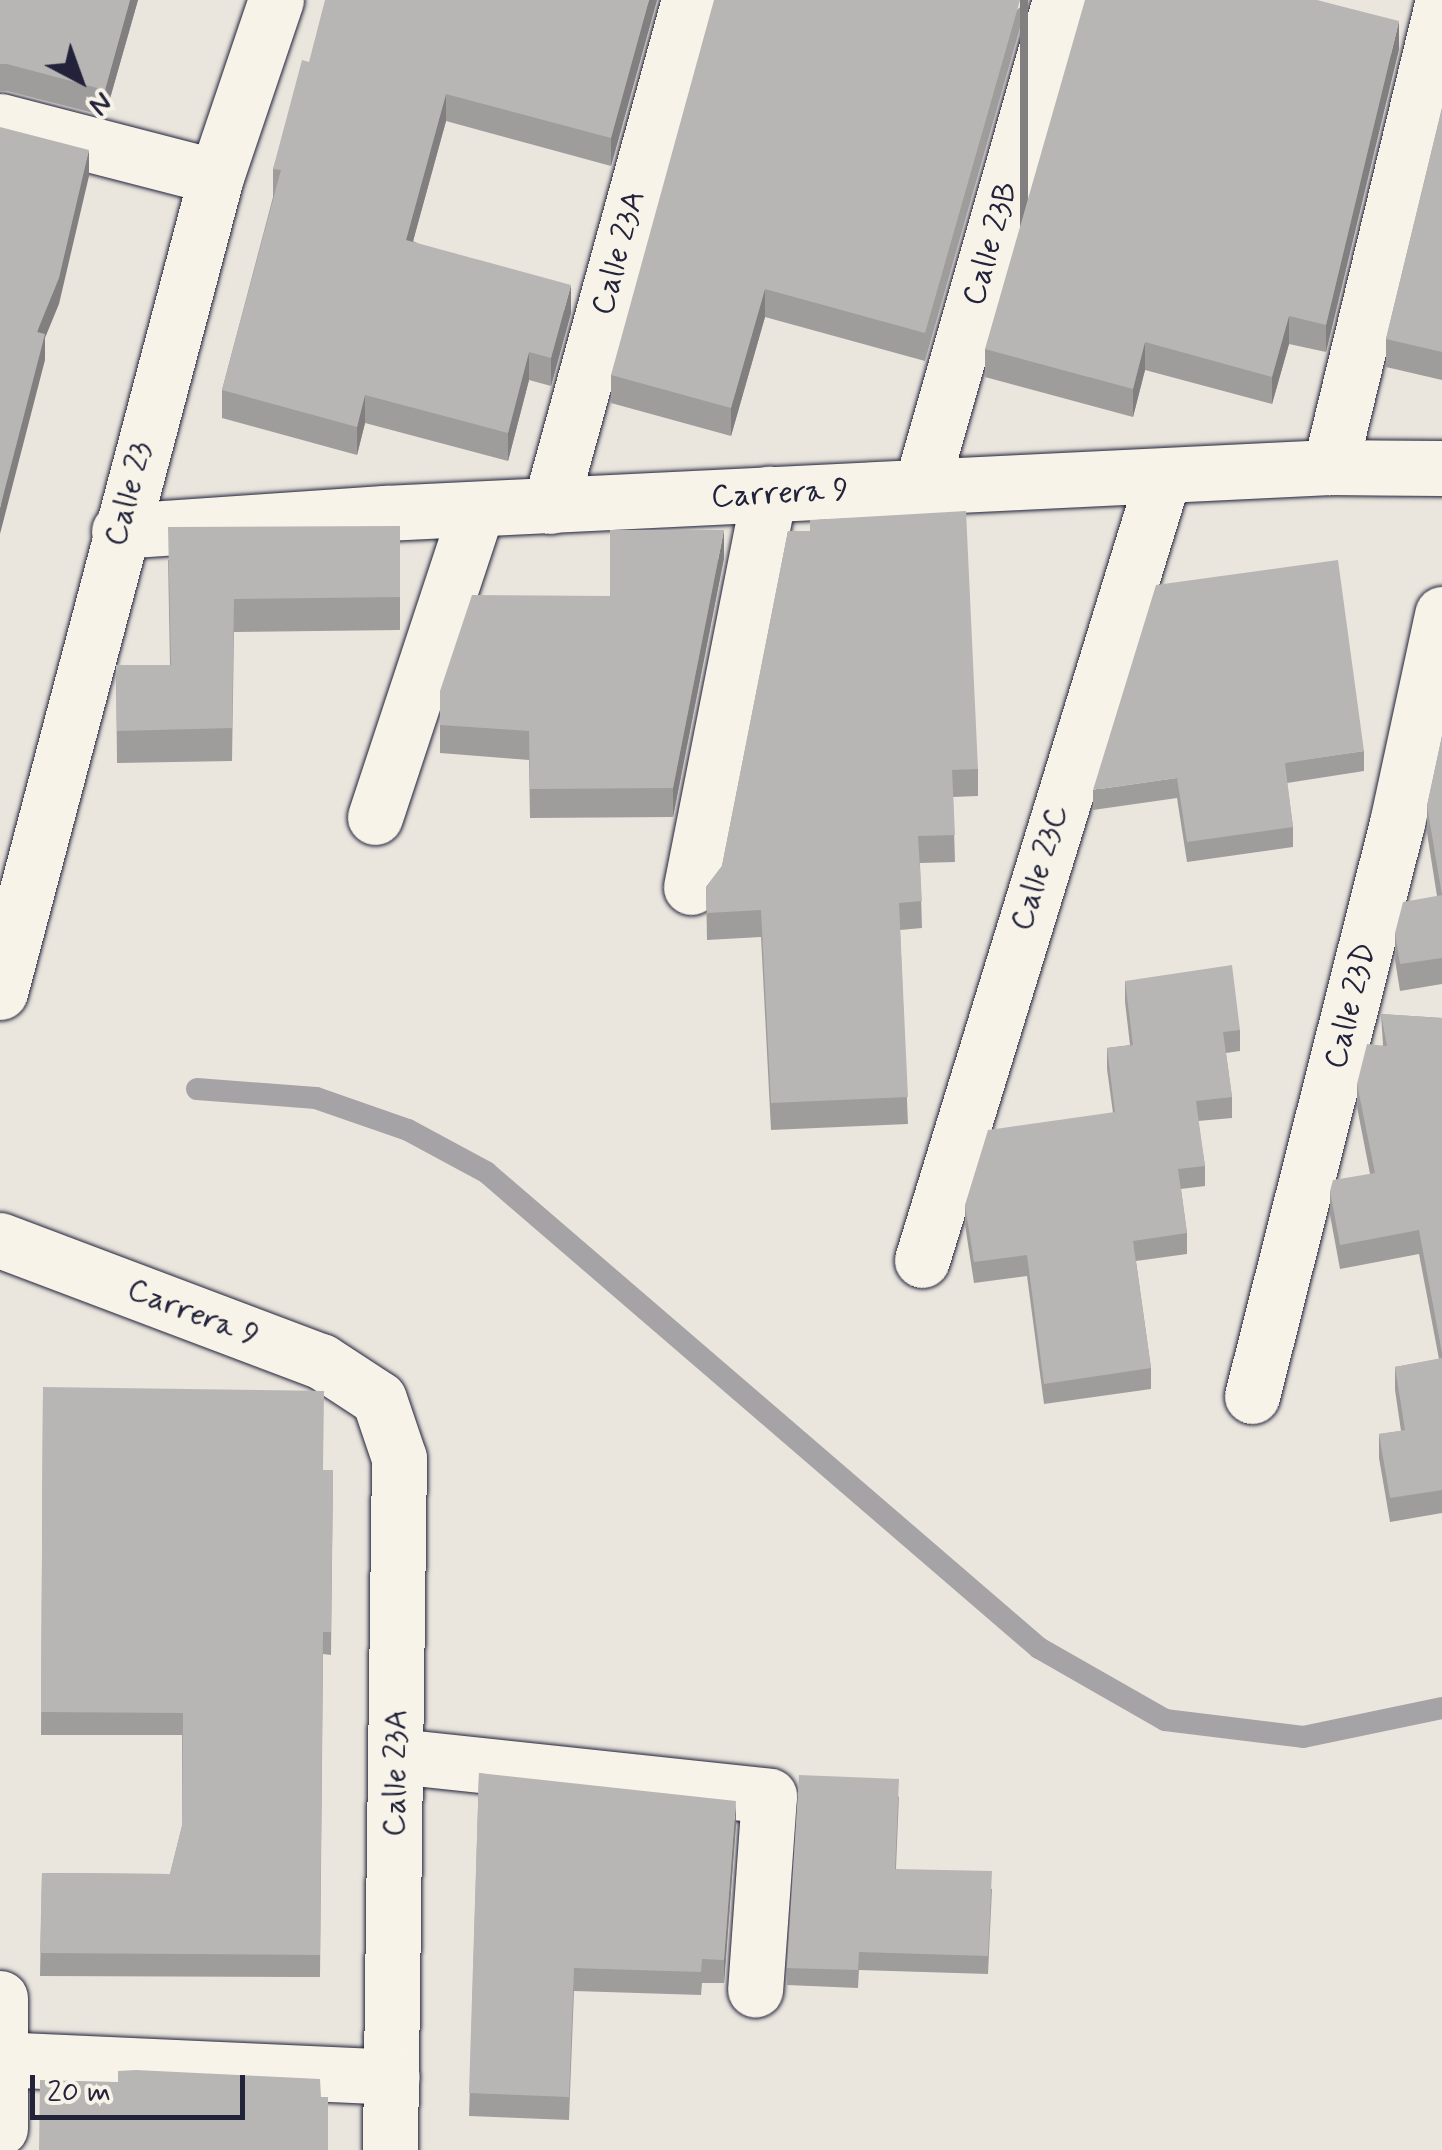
<!DOCTYPE html>
<style>
body{margin:0}
#map{position:relative;width:1442px;height:2150px;overflow:hidden;background:#eae6de;font-family:Mynerve,sans-serif}
div>[style]{position:absolute}
.stream>*{height:22px;margin:-11px;padding:0 11px;transform-origin:11px;border-radius:11px;background:#a6a3a6}
.roads{filter:drop-shadow(0 0 2px #22223b) drop-shadow(0 0 2px #22223b)}
.minor>*{height:55px;margin:-27.5px;padding:0 27.5px;transform-origin:27.5px;border-radius:27.5px;background:#f7f3e8}
.wall>*{inset:0;background:#9e9d9c}
.shaded-wall>*{inset:0;background:#817f7f;transform-origin:0 0}
.building>*{inset:0;background:#b8b6b5}
span{translate:-50% -50%;white-space:nowrap;text-align:center;line-height:1.15;-webkit-text-stroke:8px #f7f3e8;paint-order:stroke}
.street-label{font-size:32px;color:#22223b}
.north{position:absolute;left:30px;top:30px;width:100px;height:100px;-webkit-text-stroke:8px #f7f3e8;paint-order:stroke;rotate:139deg;font-size:28px;font-weight:700;line-height:40px;text-align:center;color:#22223b}
.north::after{content:'';display:block;margin:auto;width:35px;height:45px;background:#22223b;clip-path:polygon(50% 0,100% 100%,50% 72%,0 100%)}
.scale{position:absolute;left:30px;top:2075px;width:215px;height:45px;box-sizing:border-box;border:5px solid #22223b;border-top:0;padding-left:12px;font-size:30px;line-height:35px;white-space:nowrap;color:#22223b;-webkit-text-stroke:8px #f7f3e8;paint-order:stroke}
</style>
<div id="map">
<div class="stream">
<div style="left:197px;top:1089px;width:119px;rotate:4.3deg"></div>
<div style="left:316px;top:1098px;width:97px;rotate:19.2deg"></div>
<div style="left:408px;top:1130px;width:89px;rotate:28.3deg"></div>
<div style="left:486px;top:1172px;width:730px;rotate:40.72deg"></div>
<div style="left:1039px;top:1648px;width:145px;rotate:29.7deg"></div>
<div style="left:1165px;top:1720px;width:139px;rotate:7deg"></div>
<div style="left:1303px;top:1737px;width:142px;rotate:-11.8deg"></div>
</div>
<div class="roads">
<div class="minor">
<div style="left:0;top:121px;width:223px;rotate:14.5deg"></div>
<div style="left:1330px;top:467px;width:477px;rotate:-76.4deg"></div>
<div style="left:921px;top:487px;width:506px;rotate:-74.07deg"></div>
<div style="left:550px;top:506px;width:525px;rotate:-74.64deg"></div>
<div style="left:119px;top:531px;width:267px;rotate:-3.9deg"></div>
<div style="left:385px;top:513px;width:946px;rotate:-2.79deg"></div>
<div style="left:1330px;top:467px;width:112px;rotate:0.5deg"></div>
<div style="left:375px;top:817px;width:324px;rotate:-71.7deg"></div>
<div style="left:691px;top:887px;width:401px;rotate:-78.8deg"></div>
<div style="left:0;top:992px;width:843px;rotate:-75.16deg"></div>
<div style="left:216px;top:177px;width:187px;rotate:-71.3deg"></div>
<div style="left:0;top:1240px;width:343px;rotate:20.7deg"></div>
<div style="left:321px;top:1361px;width:69px;rotate:33.2deg"></div>
<div style="left:379px;top:1399px;width:62px;rotate:71.3deg"></div>
<div style="left:399px;top:1458px;width:692px;rotate:90.75deg"></div>
<div style="left:922px;top:1260px;width:819px;rotate:-72.89deg"></div>
<div style="left:1252px;top:1396px;width:591px;rotate:-75.8deg"></div>
<div style="left:1397px;top:823px;width:214px;rotate:-77.8deg"></div>
<div style="left:397px;top:1756px;width:374px;rotate:6.1deg"></div>
<div style="left:769px;top:1796px;width:194px;rotate:94.1deg"></div>
<div style="left:0;top:1998px;width:130px;rotate:90deg"></div>
<div style="left:0;top:2059px;width:392px;rotate:2.6deg"></div>
</div>
</div>
<div class="wall">
<div style="clip-path:polygon(0 0,138px 0,105px 116px,7px 91px,0 91px)"></div>
<div style="clip-path:polygon(657px 0,611px 166px,446px 121px,413px 241px,571px 313px,551px 386px,529px 380px,508px 461px,365px 423px,357px 455px,222px 418px,222px 390px,273px 197px,273px 169px,309px 62px)"></div>
<div style="clip-path:polygon(1028px 0,925px 361px,765px 317px,731px 436px,611px 403px,611px 375px)"></div>
<div style="clip-path:polygon(1399px 49px,1326px 352px,1289px 344px,1272px 404px,1145px 370px,1133px 417px,985px 377px,985px 349px)"></div>
<div style="clip-path:polygon(1442px 108px,1442px 380px,1386px 367px,1386px 339px)"></div>
<div style="clip-path:polygon(400px 526px,400px 630px,234px 632px,232px 761px,117px 763px,116px 665px,170px 665px,168px 560px)"></div>
<div style="clip-path:polygon(788px 531px,978px 769px,978px 796px,953px 797px,955px 862px,920px 863px,922px 928px,900px 930px,908px 1124px,771px 1130px,761px 937px,707px 940px,706px 887px,722px 866px)"></div>
<div style="clip-path:polygon(724px 558px,673px 817px,530px 818px,529px 760px,440px 753px,440px 691px,610px 596px)"></div>
<div style="clip-path:polygon(1442px 736px,1442px 984px,1400px 991px,1395px 960px,1395px 933px,1437px 896px,1427px 833px,1427px 806px)"></div>
<div style="clip-path:polygon(1364px 751px,1364px 771px,1287px 783px,1293px 827px,1293px 847px,1187px 862px,1177px 798px,1093px 810px,1093px 790px)"></div>
<div style="clip-path:polygon(1125px 981px,1240px 1030px,1240px 1051px,1226px 1053px,1232px 1097px,1232px 1118px,1198px 1121px,1205px 1166px,1205px 1186px,1181px 1189px,1187px 1233px,1187px 1254px,1136px 1261px,1151px 1368px,1151px 1389px,1044px 1404px,1027px 1276px,974px 1283px,965px 1225px,965px 1205px,1113px 1113px,1107px 1069px,1107px 1048px,1130px 1045px,1125px 1002px)"></div>
<div style="clip-path:polygon(1381px 1014px,1442px 1018px,1442px 1513px,1390px 1522px,1379px 1458px,1379px 1434px,1401px 1431px,1395px 1390px,1395px 1367px,1439px 1359px,1419px 1254px,1340px 1269px,1330px 1215px,1330px 1191px,1370px 1174px,1357px 1107px,1357px 1084px,1383px 1045px)"></div>
<div style="clip-path:polygon(43px 1387px,324px 1470px,333px 1470px,331px 1655px,323px 1654px,320px 1977px,40px 1976px,42px 1873px,170px 1874px,182px 1826px,182px 1735px,41px 1735px)"></div>
<div style="clip-path:polygon(479px 1773px,736px 1824px,724px 1983px,702px 1983px,701px 1995px,574px 1991px,569px 2120px,469px 2116px)"></div>
<div style="clip-path:polygon(899px 1796px,896px 1869px,992px 1889px,988px 1974px,859px 1970px,858px 1988px,787px 1985px,787px 1968px)"></div>
</div>
<div class="shaded-wall">
<div style="clip-path:polygon(130px 0,138px 0,105px 116px,105px 90px)"></div>
<div style="clip-path:polygon(649px 0,657px 0,611px 166px,611px 138px)"></div>
<div style="left:1020px;top:0;width:8px;height:346px"></div>
<div style="clip-path:polygon(1399px 21px,1399px 49px,1326px 352px,1326px 325px)"></div>
<div style="clip-path:polygon(446px 94px,446px 121px,406px 267px,406px 240px)"></div>
<div style="clip-path:polygon(89px 150px,89px 176px,59px 304px,45px 338px,45px 360px,0 534px,0 508px,37px 332px)"></div>
<div style="clip-path:polygon(571px 285px,571px 313px,551px 386px,551px 358px)"></div>
<div style="clip-path:polygon(765px 289px,765px 317px,731px 436px,731px 408px)"></div>
<div style="clip-path:polygon(1289px 316px,1289px 344px,1272px 404px,1272px 377px)"></div>
<div style="clip-path:polygon(1145px 342px,1145px 370px,1133px 417px,1133px 389px)"></div>
<div style="clip-path:polygon(529px 352px,529px 380px,508px 461px,508px 433px)"></div>
<div style="clip-path:polygon(365px 395px,365px 423px,357px 455px,357px 427px)"></div>
<div style="clip-path:polygon(724px 530px,724px 558px,673px 817px,673px 788px)"></div>
<div style="clip-path:polygon(736px 1801px,736px 1824px,724px 1983px,724px 1960px)"></div>
</div>
<div class="building">
<div style="clip-path:polygon(0 0,130px 0,105px 90px,7px 64px,0 64px)"></div>
<div style="clip-path:polygon(325px 0,649px 0,611px 138px,446px 94px,406px 240px,571px 285px,551px 358px,529px 352px,508px 433px,365px 395px,357px 427px,222px 390px,281px 170px,273px 169px,302px 60px,309px 62px)"></div>
<div style="clip-path:polygon(714px 0,1020px 0,925px 333px,765px 289px,731px 408px,611px 375px)"></div>
<div style="clip-path:polygon(1085px 0,1317px 0,1399px 21px,1326px 325px,1289px 316px,1272px 377px,1145px 342px,1133px 389px,985px 349px)"></div>
<div style="clip-path:polygon(1442px 108px,1442px 352px,1386px 339px)"></div>
<div style="clip-path:polygon(0 127px,89px 150px,59px 278px,37px 332px,45px 334px,0 508px)"></div>
<div style="clip-path:polygon(966px 511px,978px 769px,952px 770px,955px 835px,918px 836px,922px 901px,899px 903px,908px 1097px,771px 1103px,761px 910px,707px 913px,706px 887px,722px 866px,788px 531px,810px 531px,810px 520px)"></div>
<div style="clip-path:polygon(400px 526px,400px 597px,234px 599px,232px 728px,117px 731px,116px 665px,171px 665px,168px 527px)"></div>
<div style="clip-path:polygon(610px 530px,724px 530px,673px 788px,530px 789px,529px 731px,440px 725px,440px 691px,472px 595px,610px 596px)"></div>
<div style="clip-path:polygon(1338px 560px,1364px 751px,1285px 763px,1293px 827px,1187px 842px,1177px 778px,1093px 790px,1156px 585px)"></div>
<div style="clip-path:polygon(1442px 736px,1442px 958px,1400px 964px,1395px 933px,1403px 902px,1442px 895px,1427px 806px)"></div>
<div style="clip-path:polygon(1232px 965px,1240px 1030px,1223px 1032px,1232px 1097px,1196px 1101px,1205px 1166px,1178px 1169px,1187px 1233px,1133px 1241px,1151px 1368px,1044px 1384px,1027px 1255px,974px 1262px,965px 1205px,988px 1130px,1115px 1112px,1107px 1048px,1133px 1045px,1125px 981px)"></div>
<div style="clip-path:polygon(1381px 1014px,1442px 1018px,1442px 1353px,1419px 1230px,1340px 1245px,1330px 1191px,1333px 1180px,1375px 1173px,1357px 1084px,1367px 1044px,1387px 1046px)"></div>
<div style="clip-path:polygon(1442px 1358px,1442px 1490px,1390px 1498px,1379px 1434px,1405px 1430px,1395px 1367px)"></div>
<div style="clip-path:polygon(43px 1387px,324px 1391px,323px 1470px,333px 1470px,331px 1632px,323px 1632px,320px 1955px,40px 1953px,42px 1873px,170px 1874px,182px 1826px,183px 1713px,41px 1712px)"></div>
<div style="clip-path:polygon(479px 1773px,736px 1801px,724px 1960px,702px 1959px,701px 1972px,574px 1968px,569px 2097px,469px 2093px)"></div>
<div style="clip-path:polygon(799px 1775px,899px 1779px,895px 1869px,992px 1871px,988px 1956px,859px 1952px,858px 1970px,787px 1968px)"></div>
<div style="clip-path:polygon(136px 2070px,320px 2079px,321px 2097px,328px 2097px,328px 2150px,39px 2150px,40px 2080px,118px 2082px,118px 2071px)"></div>
</div>
<div class="street-label">
<span style="left:991px;top:244px;rotate:-74deg">Calle 23B</span>
<span style="left:619px;top:253px;rotate:-75deg">Calle 23A</span>
<span style="left:129px;top:494px;rotate:-75deg">Calle 23</span>
<span style="left:780px;top:494px;rotate:-3deg">Carrera 9</span>
<span style="left:1040px;top:868px;rotate:-73deg">Calle 23C</span>
<span style="left:1351px;top:1006px;rotate:-76deg">Calle 23D</span>
<span style="left:193px;top:1313px;rotate:21deg">Carrera 9</span>
<span style="left:396px;top:1773px;rotate:-89deg">Calle 23A</span>
</div>
<div class="north">N</div>
<div class="scale">20 m</div>
</div>
